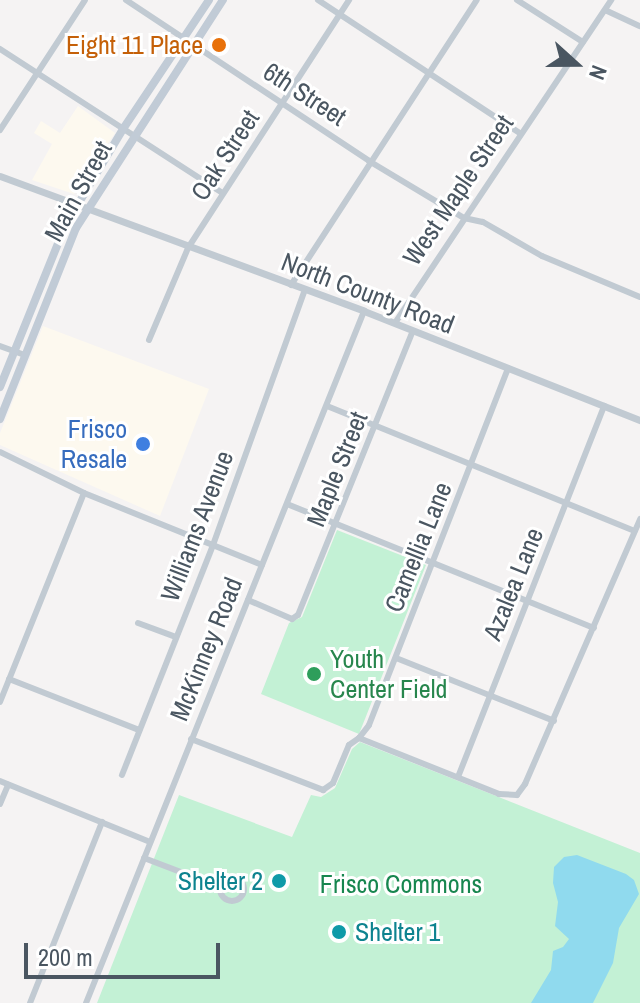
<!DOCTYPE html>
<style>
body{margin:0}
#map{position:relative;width:640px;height:1003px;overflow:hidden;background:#f5f3f3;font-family:"Archivo Narrow",sans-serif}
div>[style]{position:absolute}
.commercial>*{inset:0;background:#fdf9ef}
.green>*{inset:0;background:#c3f1d5}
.water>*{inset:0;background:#90daee}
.minor>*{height:6px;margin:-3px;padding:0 3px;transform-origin:3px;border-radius:3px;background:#c1cad2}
.minor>.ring{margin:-3px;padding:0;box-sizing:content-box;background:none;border:6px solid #c1cad2;border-radius:50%}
.tertiary>*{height:7px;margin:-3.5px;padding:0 3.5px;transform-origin:3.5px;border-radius:3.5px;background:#c1cad2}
.secondary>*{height:8px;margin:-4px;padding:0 4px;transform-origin:4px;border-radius:4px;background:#c1cbd6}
.dots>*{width:22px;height:22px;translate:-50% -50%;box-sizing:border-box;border:4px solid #fff;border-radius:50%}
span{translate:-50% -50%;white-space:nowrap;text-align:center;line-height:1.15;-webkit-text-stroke:6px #fff;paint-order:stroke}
.food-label{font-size:26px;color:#c56008}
.right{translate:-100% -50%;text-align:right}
.street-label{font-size:26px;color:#4a5661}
.shop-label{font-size:26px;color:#366cbe}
.leisure-label{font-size:26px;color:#27864d}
.left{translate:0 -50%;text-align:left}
.culture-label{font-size:26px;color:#0d838f}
.park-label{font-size:26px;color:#17864f}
.north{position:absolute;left:536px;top:24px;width:80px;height:80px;-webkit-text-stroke:6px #fff;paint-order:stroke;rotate:111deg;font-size:22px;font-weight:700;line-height:32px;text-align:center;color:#4a5661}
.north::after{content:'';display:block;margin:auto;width:28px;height:36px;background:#4a5661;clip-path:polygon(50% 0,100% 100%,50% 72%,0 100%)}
.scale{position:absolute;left:24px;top:943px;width:196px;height:36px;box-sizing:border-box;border:4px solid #4a5661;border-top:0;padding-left:10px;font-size:24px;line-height:28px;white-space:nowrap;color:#4a5661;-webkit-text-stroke:6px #fff;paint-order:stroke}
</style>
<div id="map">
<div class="commercial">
<div style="clip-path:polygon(78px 106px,115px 133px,74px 194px,32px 180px,52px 144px,34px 133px,41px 121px,60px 133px)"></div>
<div style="clip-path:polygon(43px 326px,209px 389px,160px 516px,0 445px,0 433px)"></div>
</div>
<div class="green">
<div style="clip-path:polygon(337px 530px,426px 565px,359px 734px,261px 694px,289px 623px,302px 617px)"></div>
<div style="clip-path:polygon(360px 742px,640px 853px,640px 1003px,97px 1003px,179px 795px,292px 837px,311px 795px,321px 797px,335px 788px,352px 749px)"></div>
</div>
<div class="water">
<div style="clip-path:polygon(577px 855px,626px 874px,634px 880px,639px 894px,619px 928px,613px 963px,593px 1003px,531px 1003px,551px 970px,553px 951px,563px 947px,569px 939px,555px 926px,558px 902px,553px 883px,554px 867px,564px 857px)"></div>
</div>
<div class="minor">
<div style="left:126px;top:0;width:291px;rotate:33.5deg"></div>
<div style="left:369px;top:161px;width:111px;rotate:31deg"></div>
<div style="left:464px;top:218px;width:19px;rotate:12deg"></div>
<div style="left:483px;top:222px;width:68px;rotate:30deg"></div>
<div style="left:542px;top:256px;width:106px;rotate:22.7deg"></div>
<div style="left:318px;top:0;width:242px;rotate:33.4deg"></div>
<div style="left:517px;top:0;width:78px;rotate:32.5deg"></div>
<div style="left:605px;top:10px;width:38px;rotate:25deg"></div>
<div style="left:0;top:49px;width:265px;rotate:32.9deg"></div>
<div style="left:0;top:130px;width:155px;rotate:-56.8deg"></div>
<div style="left:291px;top:285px;width:340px;rotate:-56.9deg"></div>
<div style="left:395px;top:323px;width:389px;rotate:-56.2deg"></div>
<div style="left:149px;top:340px;width:100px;rotate:-67deg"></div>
<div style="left:188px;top:248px;width:296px;rotate:-57deg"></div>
<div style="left:0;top:346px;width:27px;rotate:20deg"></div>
<div style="left:327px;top:406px;width:332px;rotate:22.1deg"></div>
<div style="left:0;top:452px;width:93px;rotate:26deg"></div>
<div style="left:84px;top:493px;width:192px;rotate:22deg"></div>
<div style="left:287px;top:504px;width:331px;rotate:22deg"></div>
<div style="left:248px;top:600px;width:48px;rotate:23.4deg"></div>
<div style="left:292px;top:619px;width:7px;rotate:-34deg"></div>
<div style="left:298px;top:615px;width:306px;rotate:-68deg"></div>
<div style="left:138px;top:623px;width:40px;rotate:20.2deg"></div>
<div style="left:396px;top:658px;width:170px;rotate:21.7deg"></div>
<div style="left:9px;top:679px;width:140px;rotate:21.4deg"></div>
<div style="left:0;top:702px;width:225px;rotate:-68.1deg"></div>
<div style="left:359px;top:738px;width:16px;rotate:-52deg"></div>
<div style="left:369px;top:725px;width:383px;rotate:-68.7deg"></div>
<div style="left:191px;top:739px;width:142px;rotate:21.1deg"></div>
<div style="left:323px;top:790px;width:12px;rotate:-35deg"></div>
<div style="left:333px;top:783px;width:41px;rotate:-67.2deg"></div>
<div style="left:349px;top:745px;width:12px;rotate:-35deg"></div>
<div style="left:359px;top:738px;width:151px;rotate:21.8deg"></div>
<div style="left:499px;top:794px;width:18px;rotate:3deg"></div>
<div style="left:517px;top:795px;width:14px;rotate:-54deg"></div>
<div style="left:525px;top:784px;width:289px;rotate:-66.5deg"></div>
<div style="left:122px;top:775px;width:247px;rotate:-68.4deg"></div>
<div style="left:213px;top:545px;width:271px;rotate:-70.2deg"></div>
<div style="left:458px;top:777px;width:399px;rotate:-68.5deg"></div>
<div style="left:0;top:781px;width:162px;rotate:22.1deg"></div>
<div style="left:0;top:804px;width:21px;rotate:-67deg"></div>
<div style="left:144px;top:858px;width:81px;rotate:20.9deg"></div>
<div class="ring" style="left:220px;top:877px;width:18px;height:18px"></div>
<div style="left:30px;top:1003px;width:195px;rotate:-68.3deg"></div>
<div style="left:86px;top:1003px;width:746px;rotate:-68.11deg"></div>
</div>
<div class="tertiary">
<div style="left:0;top:176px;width:388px;rotate:20.3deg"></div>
<div style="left:364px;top:311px;width:297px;rotate:21.6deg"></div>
</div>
<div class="secondary">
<div style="left:0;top:387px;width:174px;rotate:-68deg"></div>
<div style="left:65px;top:226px;width:113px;rotate:-59.1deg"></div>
<div style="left:123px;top:129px;width:155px;rotate:-56.3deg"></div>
<div style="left:0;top:419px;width:206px;rotate:-68.3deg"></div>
<div style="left:76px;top:228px;width:271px;rotate:-57.2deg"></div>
</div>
<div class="dots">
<div style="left:219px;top:45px;background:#e8710a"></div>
<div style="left:143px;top:444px;background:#3f7fe0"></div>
<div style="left:314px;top:674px;background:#2e9e5b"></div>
<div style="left:279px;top:881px;background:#0f9aa8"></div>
<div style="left:339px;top:932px;background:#0f9aa8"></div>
</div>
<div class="food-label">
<span class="right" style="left:203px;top:45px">Eight 11 Place</span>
</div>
<div class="street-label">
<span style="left:305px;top:94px;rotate:33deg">6th Street</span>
<span style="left:225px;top:155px;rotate:-57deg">Oak Street</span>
<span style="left:458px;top:190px;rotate:-56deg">West Maple Street</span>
<span style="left:78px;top:191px;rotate:-61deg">Main Street</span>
<span style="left:368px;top:293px;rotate:21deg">North County Road</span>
<span style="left:337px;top:469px;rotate:-68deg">Maple Street</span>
<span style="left:197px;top:526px;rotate:-69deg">Williams Avenue</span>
<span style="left:418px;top:547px;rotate:-68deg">Camellia Lane</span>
<span style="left:513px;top:584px;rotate:-68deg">Azalea Lane</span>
<span style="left:206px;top:649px;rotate:-68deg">McKinney Road</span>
</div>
<div class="shop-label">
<span class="right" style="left:127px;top:444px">Frisco<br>Resale</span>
</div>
<div class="leisure-label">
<span class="left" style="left:330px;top:674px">Youth<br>Center Field</span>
</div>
<div class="culture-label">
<span class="right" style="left:263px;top:881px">Shelter 2</span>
<span class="left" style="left:355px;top:932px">Shelter 1</span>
</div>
<div class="park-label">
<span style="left:401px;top:884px">Frisco Commons</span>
</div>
<div class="north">N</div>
<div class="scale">200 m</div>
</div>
